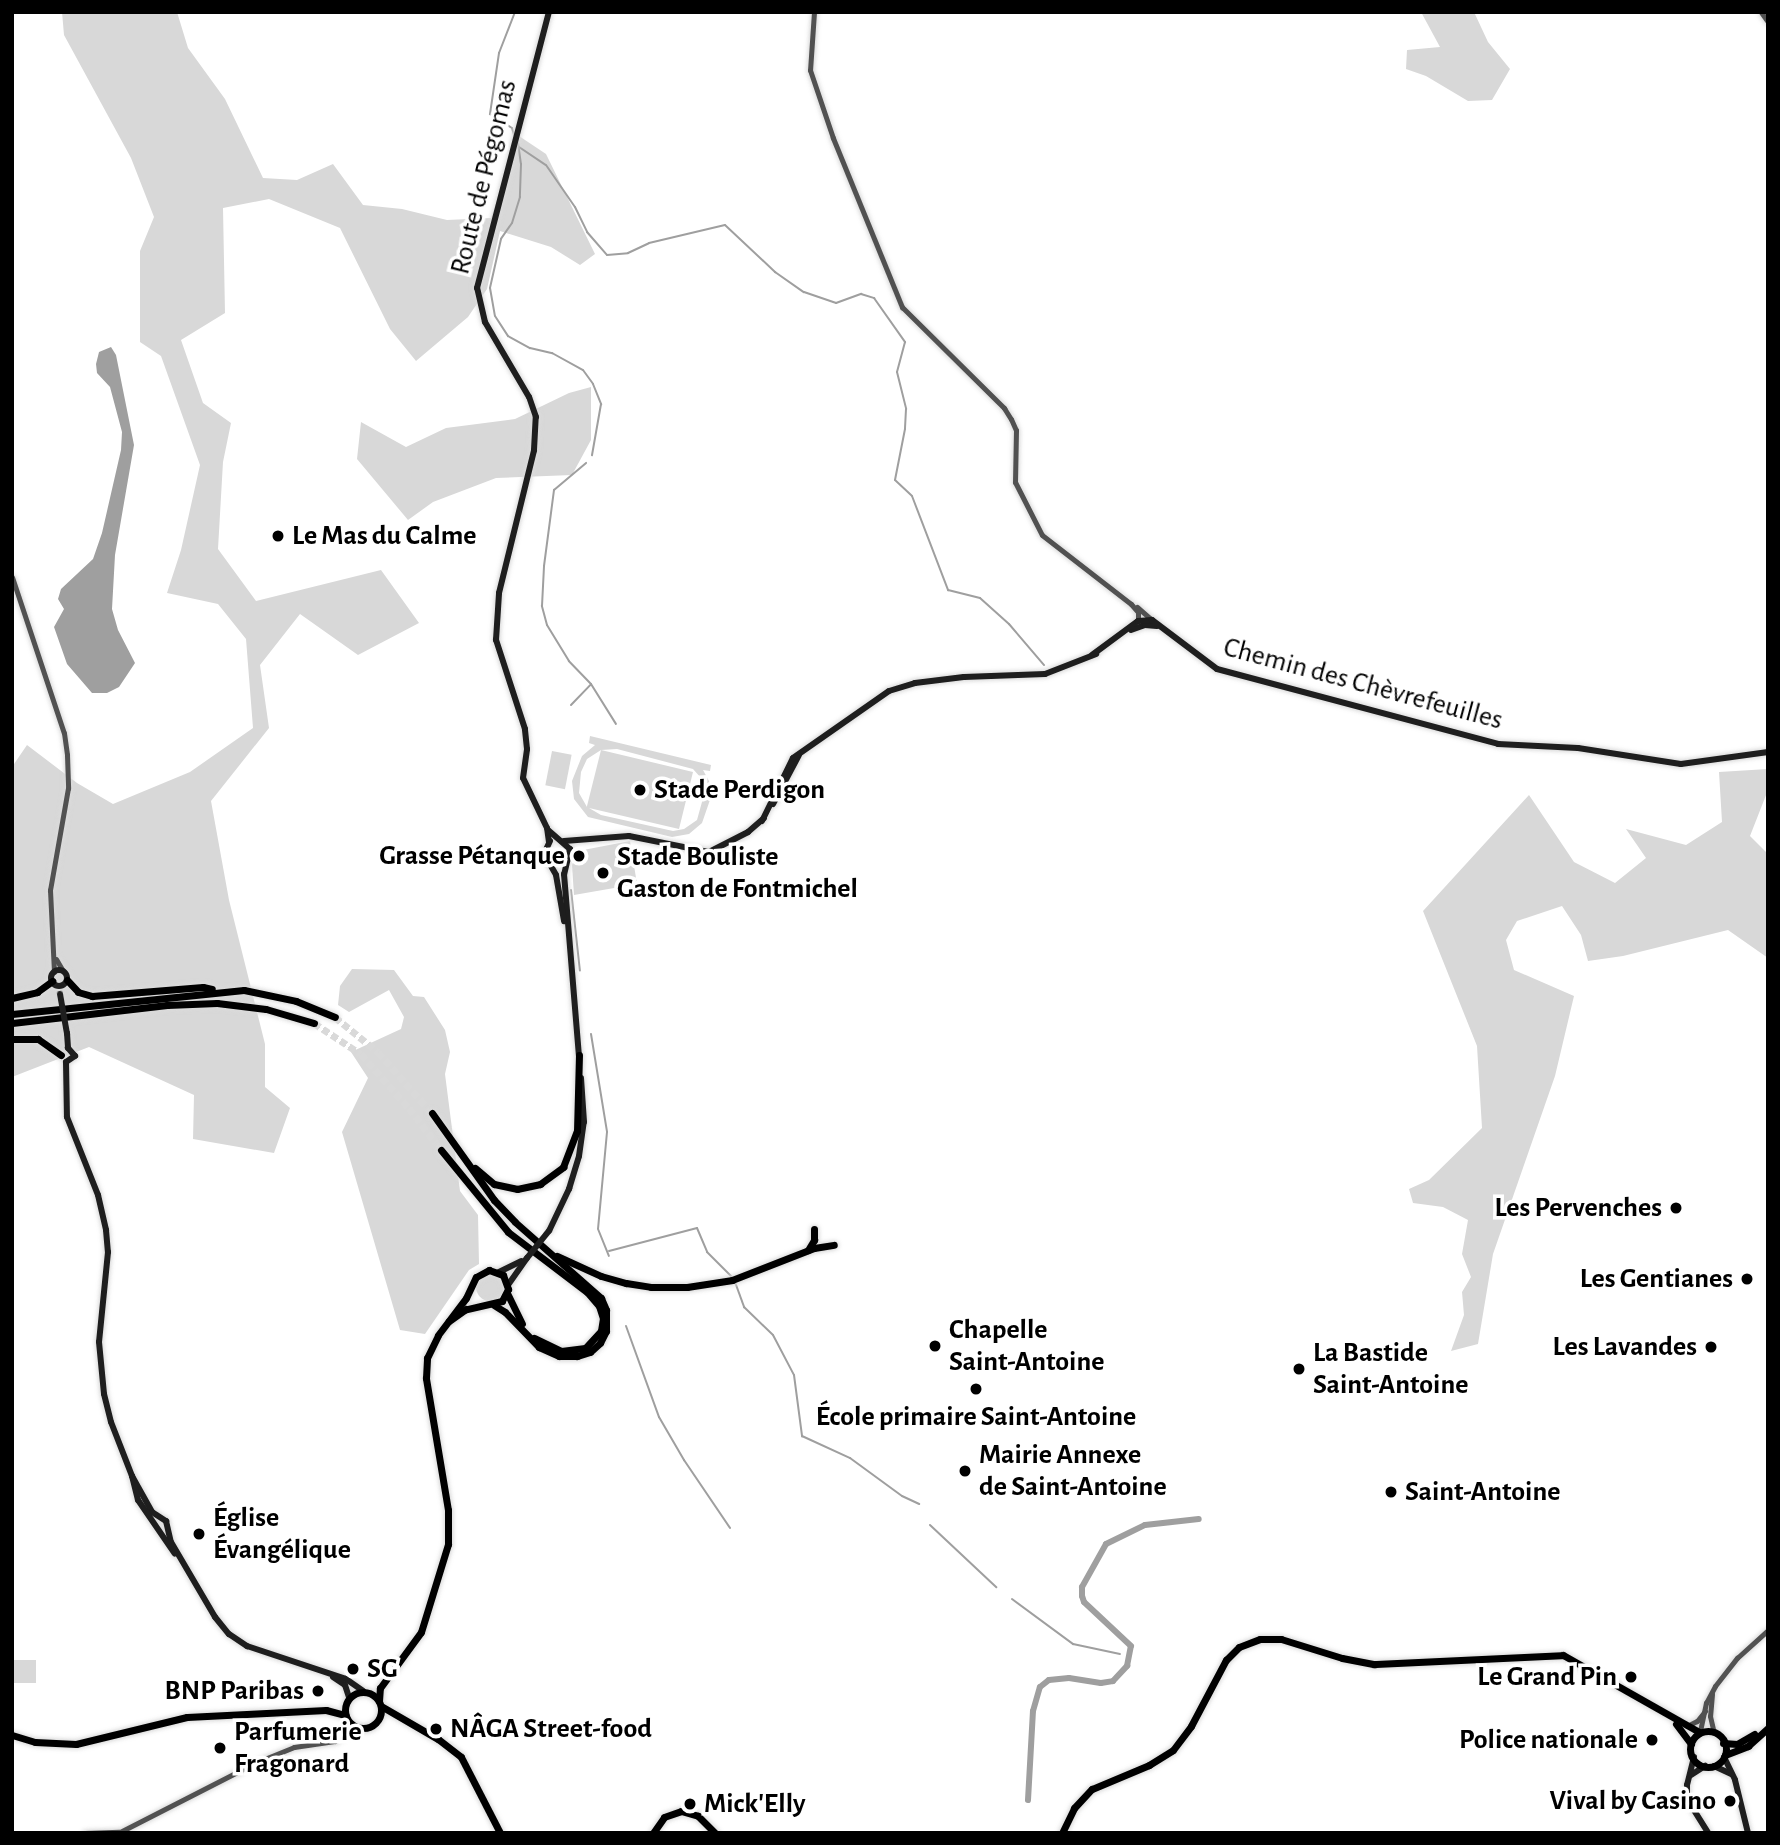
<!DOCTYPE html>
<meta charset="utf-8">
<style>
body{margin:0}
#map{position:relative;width:1780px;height:1845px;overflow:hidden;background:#fff;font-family:"Alegreya Sans",sans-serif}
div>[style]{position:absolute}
.green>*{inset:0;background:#d8d8d8;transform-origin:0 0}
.round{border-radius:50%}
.water>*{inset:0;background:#9f9f9f}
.stream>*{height:2px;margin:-1px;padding:0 1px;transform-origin:1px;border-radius:1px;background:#9f9f9f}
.canal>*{height:6px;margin:-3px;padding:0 3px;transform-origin:3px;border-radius:3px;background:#9f9f9f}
.trunk-tunnel>*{height:7px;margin-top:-3.5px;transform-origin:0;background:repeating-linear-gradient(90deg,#d9d9d9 0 7px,transparent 0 10.5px)}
.roads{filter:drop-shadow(0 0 2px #dbdbdb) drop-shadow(0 0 2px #dbdbdb)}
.tertiary>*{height:5px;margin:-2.5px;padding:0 2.5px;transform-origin:2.5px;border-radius:2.5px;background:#515151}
.secondary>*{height:6px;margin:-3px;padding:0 3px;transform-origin:3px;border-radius:3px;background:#1e1e1e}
.secondary>.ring{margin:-3px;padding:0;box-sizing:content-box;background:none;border:6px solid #1e1e1e;border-radius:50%}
.primary>*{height:7px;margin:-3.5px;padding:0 3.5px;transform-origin:3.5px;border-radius:3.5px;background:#000}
.primary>.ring{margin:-3.5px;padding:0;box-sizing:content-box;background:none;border:7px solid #000;border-radius:50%}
.trunk>*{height:7px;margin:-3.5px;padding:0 3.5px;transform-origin:3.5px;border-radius:3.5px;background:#000}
.secondary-bridge>*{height:6px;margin:-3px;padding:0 3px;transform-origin:3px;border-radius:3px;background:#1e1e1e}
.dots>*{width:19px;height:19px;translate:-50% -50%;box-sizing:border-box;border:4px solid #fff;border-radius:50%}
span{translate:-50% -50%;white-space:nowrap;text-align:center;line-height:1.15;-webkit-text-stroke:7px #fff;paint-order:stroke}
.street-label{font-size:28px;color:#000}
.poi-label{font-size:28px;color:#000;font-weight:700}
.left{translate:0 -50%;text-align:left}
.right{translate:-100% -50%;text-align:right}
.frame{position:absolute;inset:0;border:14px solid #000;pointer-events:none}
</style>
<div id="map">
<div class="green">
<div style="clip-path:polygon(62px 12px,177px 12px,188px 48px,225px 99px,263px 178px,297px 180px,333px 164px,363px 205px,402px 209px,447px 220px,491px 218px,519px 136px,546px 154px,595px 254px,580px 265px,551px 247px,500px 231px,487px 289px,468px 317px,416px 361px,390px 329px,340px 228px,269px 199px,223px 208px,225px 313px,181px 340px,203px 403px,231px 423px,223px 462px,218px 549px,256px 601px,381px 570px,419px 623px,358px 655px,300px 614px,260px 665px,269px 728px,211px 801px,229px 900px,265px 1044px,265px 1087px,290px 1108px,274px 1153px,193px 1139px,194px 1095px,89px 1047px,12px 1077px,12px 767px,27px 745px,77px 783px,113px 804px,190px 772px,253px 728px,246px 639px,218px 604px,167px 593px,181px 550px,200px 465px,161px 356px,140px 342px,140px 251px,154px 217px,131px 158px,64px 35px)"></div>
<div style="clip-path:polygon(1421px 12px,1474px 12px,1488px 42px,1510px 69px,1492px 100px,1468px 101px,1426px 76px,1406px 69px,1407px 50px,1440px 47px)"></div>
<div style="clip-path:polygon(591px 387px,591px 440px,572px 475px,496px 478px,433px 502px,408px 520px,357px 459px,361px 422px,406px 447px,446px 428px,515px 419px,569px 393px)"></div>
<div style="clip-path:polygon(evenodd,590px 736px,711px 765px,710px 771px,703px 770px,709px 781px,711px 797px,702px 823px,689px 834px,672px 837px,588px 817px,574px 799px,572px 781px,582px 756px,595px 745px,589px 743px,590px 736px,617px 749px,693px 769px,701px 778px,705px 791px,697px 820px,684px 829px,673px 831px,601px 815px,589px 808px,679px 829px,693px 772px,601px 750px,617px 749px,590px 736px,601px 750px,587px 806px,587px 807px,579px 793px,581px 772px,587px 759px,601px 750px)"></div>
<div style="left:552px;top:751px;width:20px;height:35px;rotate:11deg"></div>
<div style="clip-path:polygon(1768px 769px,1768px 790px,1750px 836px,1768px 854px,1768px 958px,1728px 930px,1623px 956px,1588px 961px,1581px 935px,1562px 906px,1517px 921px,1506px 940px,1514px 970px,1574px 996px,1555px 1076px,1493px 1254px,1478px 1344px,1451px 1351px,1464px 1315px,1462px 1292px,1471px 1277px,1462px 1254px,1468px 1220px,1443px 1207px,1413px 1203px,1409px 1189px,1429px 1180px,1482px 1128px,1477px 1046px,1423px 911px,1529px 795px,1574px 862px,1615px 883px,1646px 858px,1626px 829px,1686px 845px,1722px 822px,1719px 772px)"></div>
<div style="clip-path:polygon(630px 841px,637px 884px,574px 895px,572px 865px,578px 851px)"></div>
<div style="clip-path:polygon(352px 969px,394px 970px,413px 996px,424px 997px,445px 1030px,450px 1052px,445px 1074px,460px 1191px,478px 1215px,479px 1264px,469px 1270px,425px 1334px,400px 1330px,342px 1132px,368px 1078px,351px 1052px,401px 1029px,404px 1017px,389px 990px,349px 1012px,338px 1005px,340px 986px)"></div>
<div class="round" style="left:476px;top:1273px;width:28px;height:28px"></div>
<div style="left:12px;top:1660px;width:24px;height:23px"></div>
</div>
<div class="water">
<div style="clip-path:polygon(111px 347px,116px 355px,134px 445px,115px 555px,112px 609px,118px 630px,135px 663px,119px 687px,107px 693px,92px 693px,67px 664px,54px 627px,64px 609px,58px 599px,61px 589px,93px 559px,102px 533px,121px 450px,122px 432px,110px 387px,97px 373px,96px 364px,99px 352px)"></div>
</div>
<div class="stream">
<div style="left:514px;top:135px;width:7px;rotate:-106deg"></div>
<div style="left:512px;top:128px;width:26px;rotate:-148deg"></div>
<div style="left:490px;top:114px;width:62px;rotate:-81.6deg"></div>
<div style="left:499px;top:53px;width:44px;rotate:-68.7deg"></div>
<div style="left:518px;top:143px;width:21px;rotate:82deg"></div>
<div style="left:521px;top:164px;width:33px;rotate:92deg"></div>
<div style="left:520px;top:197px;width:27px;rotate:107deg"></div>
<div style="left:512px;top:223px;width:19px;rotate:125deg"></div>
<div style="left:501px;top:239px;width:50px;rotate:102.7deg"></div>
<div style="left:490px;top:288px;width:28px;rotate:80deg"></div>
<div style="left:495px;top:316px;width:24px;rotate:57deg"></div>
<div style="left:508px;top:336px;width:25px;rotate:29deg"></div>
<div style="left:530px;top:348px;width:23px;rotate:13deg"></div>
<div style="left:552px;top:353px;width:35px;rotate:29deg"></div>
<div style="left:583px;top:370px;width:17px;rotate:54deg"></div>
<div style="left:593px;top:384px;width:22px;rotate:68deg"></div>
<div style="left:601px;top:404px;width:52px;rotate:100deg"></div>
<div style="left:519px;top:147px;width:32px;rotate:34deg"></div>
<div style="left:546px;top:165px;width:51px;rotate:55.4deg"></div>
<div style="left:575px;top:207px;width:28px;rotate:64deg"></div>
<div style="left:587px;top:232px;width:30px;rotate:49deg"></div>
<div style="left:607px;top:255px;width:21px;rotate:-5deg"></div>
<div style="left:628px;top:253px;width:23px;rotate:-25deg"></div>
<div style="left:649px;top:243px;width:78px;rotate:-13.3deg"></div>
<div style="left:725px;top:225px;width:69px;rotate:43.2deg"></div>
<div style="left:775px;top:272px;width:35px;rotate:35deg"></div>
<div style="left:804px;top:292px;width:34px;rotate:19deg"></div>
<div style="left:836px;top:303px;width:27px;rotate:-20deg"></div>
<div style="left:861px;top:294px;width:14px;rotate:17deg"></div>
<div style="left:874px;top:298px;width:54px;rotate:54.8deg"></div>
<div style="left:905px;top:342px;width:31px;rotate:105deg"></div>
<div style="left:897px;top:372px;width:38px;rotate:76deg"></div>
<div style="left:906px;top:409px;width:20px;rotate:93deg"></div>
<div style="left:905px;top:429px;width:52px;rotate:101.1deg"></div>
<div style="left:895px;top:480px;width:23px;rotate:43deg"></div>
<div style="left:912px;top:496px;width:101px;rotate:69deg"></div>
<div style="left:948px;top:590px;width:33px;rotate:14deg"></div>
<div style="left:980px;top:598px;width:39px;rotate:42deg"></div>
<div style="left:1009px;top:624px;width:54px;rotate:49.5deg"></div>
<div style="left:591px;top:684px;width:47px;rotate:58deg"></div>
<div style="left:571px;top:705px;width:29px;rotate:-46deg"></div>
<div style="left:591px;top:684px;width:32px;rotate:-134deg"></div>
<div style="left:569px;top:661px;width:42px;rotate:-121.4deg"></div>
<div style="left:547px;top:625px;width:20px;rotate:-105deg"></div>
<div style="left:542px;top:606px;width:40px;rotate:-87.1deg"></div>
<div style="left:544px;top:566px;width:77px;rotate:-82.5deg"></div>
<div style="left:554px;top:490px;width:42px;rotate:-40.2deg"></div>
<div style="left:571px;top:890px;width:81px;rotate:83.7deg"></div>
<div style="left:591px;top:1034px;width:99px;rotate:80.7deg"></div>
<div style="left:607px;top:1132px;width:97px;rotate:95.3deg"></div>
<div style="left:598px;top:1229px;width:29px;rotate:68deg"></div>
<div style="left:609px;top:1251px;width:91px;rotate:-14.6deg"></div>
<div style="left:697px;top:1228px;width:26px;rotate:67deg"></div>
<div style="left:707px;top:1252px;width:35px;rotate:45deg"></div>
<div style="left:735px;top:1282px;width:27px;rotate:70deg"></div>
<div style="left:744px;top:1307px;width:40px;rotate:44deg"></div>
<div style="left:773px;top:1335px;width:45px;rotate:62.3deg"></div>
<div style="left:794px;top:1375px;width:62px;rotate:82.5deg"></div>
<div style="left:802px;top:1436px;width:53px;rotate:24.6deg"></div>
<div style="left:850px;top:1458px;width:64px;rotate:36.2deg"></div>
<div style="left:902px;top:1496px;width:19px;rotate:25deg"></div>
<div style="left:626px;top:1326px;width:97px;rotate:70.1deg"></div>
<div style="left:659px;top:1417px;width:50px;rotate:59.8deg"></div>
<div style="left:684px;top:1460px;width:82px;rotate:55.9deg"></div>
<div style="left:930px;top:1525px;width:91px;rotate:43.2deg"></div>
<div style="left:1012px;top:1599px;width:76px;rotate:36.4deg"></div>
<div style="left:1073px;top:1644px;width:48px;rotate:12deg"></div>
</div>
<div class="canal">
<div style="left:1028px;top:1800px;width:89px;rotate:-86.8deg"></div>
<div style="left:1033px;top:1711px;width:25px;rotate:-74deg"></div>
<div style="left:1040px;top:1687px;width:11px;rotate:-38deg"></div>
<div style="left:1049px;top:1680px;width:20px;rotate:-6deg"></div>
<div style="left:1069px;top:1678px;width:32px;rotate:9deg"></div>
<div style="left:1101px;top:1683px;width:12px;rotate:-9deg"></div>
<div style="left:1113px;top:1681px;width:21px;rotate:-47deg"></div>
<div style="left:1127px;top:1666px;width:20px;rotate:-79deg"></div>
<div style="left:1131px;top:1646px;width:64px;rotate:-136.9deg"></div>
<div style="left:1084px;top:1602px;width:6px;rotate:-108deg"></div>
<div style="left:1082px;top:1596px;width:9px;rotate:-90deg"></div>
<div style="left:1082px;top:1587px;width:49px;rotate:-60.8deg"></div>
<div style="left:1106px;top:1544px;width:43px;rotate:-26deg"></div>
<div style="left:1145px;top:1525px;width:54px;rotate:-6.3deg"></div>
</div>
<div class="trunk-tunnel">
<div style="left:335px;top:1017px;width:55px;rotate:39.1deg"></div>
<div style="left:378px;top:1052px;width:81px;rotate:48.5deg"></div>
<div style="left:314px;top:1023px;width:56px;rotate:33.4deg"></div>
<div style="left:361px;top:1054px;width:72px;rotate:48.4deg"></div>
<div style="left:409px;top:1108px;width:53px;rotate:52.7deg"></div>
</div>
<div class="roads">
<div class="tertiary">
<div style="left:814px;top:12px;width:58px;rotate:93.9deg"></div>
<div style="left:810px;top:70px;width:72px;rotate:71.3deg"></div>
<div style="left:833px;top:138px;width:183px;rotate:67.8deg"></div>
<div style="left:902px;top:307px;width:144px;rotate:44.7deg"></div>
<div style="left:1004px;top:408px;width:13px;rotate:58deg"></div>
<div style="left:1011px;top:419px;width:12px;rotate:66deg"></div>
<div style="left:1016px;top:430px;width:52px;rotate:91.1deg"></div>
<div style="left:1015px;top:482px;width:59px;rotate:63deg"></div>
<div style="left:1042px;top:535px;width:113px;rotate:37.8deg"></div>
<div style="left:1131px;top:604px;width:11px;rotate:49deg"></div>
<div style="left:1138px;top:612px;width:9px;rotate:90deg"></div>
<div style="left:1761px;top:12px;width:12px;rotate:55deg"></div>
<div style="left:12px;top:577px;width:164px;rotate:71.6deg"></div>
<div style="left:64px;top:733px;width:22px;rotate:82deg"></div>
<div style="left:67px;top:755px;width:33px;rotate:88deg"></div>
<div style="left:68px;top:788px;width:104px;rotate:100deg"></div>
<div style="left:50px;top:890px;width:82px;rotate:87.2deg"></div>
<div style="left:1137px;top:607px;width:20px;rotate:41deg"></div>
<div style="left:56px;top:959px;width:14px;rotate:60deg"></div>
<div style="left:1712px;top:1694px;width:22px;rotate:95deg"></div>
<div style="left:1710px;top:1716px;width:17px;rotate:77deg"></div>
<div style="left:1687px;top:1726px;width:11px;rotate:-27deg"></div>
<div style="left:1697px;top:1721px;width:13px;rotate:-51deg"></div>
<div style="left:1700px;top:1731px;width:29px;rotate:-78deg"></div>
<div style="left:1706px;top:1703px;width:19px;rotate:-62deg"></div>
<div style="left:1715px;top:1686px;width:36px;rotate:-52deg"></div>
<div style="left:1737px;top:1658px;width:42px;rotate:-42.1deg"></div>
<div style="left:85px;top:1833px;width:34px;rotate:-2deg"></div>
<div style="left:118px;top:1833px;width:156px;rotate:-27.1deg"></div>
<div style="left:257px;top:1762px;width:40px;rotate:-22deg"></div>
<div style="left:294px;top:1747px;width:41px;rotate:-8.3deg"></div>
<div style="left:335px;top:1741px;width:26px;rotate:-32deg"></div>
</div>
<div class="secondary">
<div style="left:1131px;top:630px;width:15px;rotate:-20deg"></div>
<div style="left:1145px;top:625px;width:12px;rotate:5deg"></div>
<div style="left:1092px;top:655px;width:57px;rotate:-36.5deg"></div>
<div style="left:1138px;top:621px;width:14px;rotate:-4deg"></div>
<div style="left:1152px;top:620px;width:81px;rotate:37deg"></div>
<div style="left:1217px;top:669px;width:291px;rotate:14.9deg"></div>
<div style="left:1498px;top:744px;width:80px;rotate:2.9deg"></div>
<div style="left:1578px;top:748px;width:104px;rotate:8.8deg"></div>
<div style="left:1681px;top:764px;width:88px;rotate:-7.9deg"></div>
<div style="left:773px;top:804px;width:55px;rotate:-62deg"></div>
<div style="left:762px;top:821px;width:70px;rotate:-63.8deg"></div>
<div style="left:793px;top:758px;width:117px;rotate:-34.9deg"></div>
<div style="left:889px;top:691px;width:27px;rotate:-17deg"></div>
<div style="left:915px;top:683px;width:49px;rotate:-7deg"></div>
<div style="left:964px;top:677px;width:81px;rotate:-2.1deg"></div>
<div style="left:1045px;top:674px;width:55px;rotate:-21.4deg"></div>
<div style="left:548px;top:830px;width:29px;rotate:41deg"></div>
<div style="left:570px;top:849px;width:26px;rotate:103deg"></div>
<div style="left:564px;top:874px;width:184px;rotate:85.3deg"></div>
<div style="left:550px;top:841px;width:14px;rotate:115deg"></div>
<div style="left:544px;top:854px;width:24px;rotate:60deg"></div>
<div style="left:556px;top:875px;width:47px;rotate:80.1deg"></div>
<div style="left:564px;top:841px;width:65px;rotate:-4.4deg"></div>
<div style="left:629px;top:836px;width:82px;rotate:11.3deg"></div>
<div style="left:709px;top:852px;width:44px;rotate:-27.1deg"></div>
<div style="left:748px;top:832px;width:21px;rotate:-41deg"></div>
<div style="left:549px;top:842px;width:14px;rotate:-98deg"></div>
<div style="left:547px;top:828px;width:55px;rotate:-115.6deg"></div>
<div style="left:523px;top:778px;width:29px;rotate:-82deg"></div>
<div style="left:527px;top:749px;width:20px;rotate:-96deg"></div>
<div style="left:525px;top:729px;width:94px;rotate:-108deg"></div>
<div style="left:496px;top:640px;width:47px;rotate:-86.3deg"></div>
<div style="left:499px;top:593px;width:147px;rotate:-76.2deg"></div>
<div style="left:534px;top:450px;width:33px;rotate:-87deg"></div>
<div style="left:536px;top:417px;width:21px;rotate:-109deg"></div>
<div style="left:529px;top:397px;width:87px;rotate:-120.4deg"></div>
<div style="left:485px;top:322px;width:35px;rotate:-103deg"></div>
<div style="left:477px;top:288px;width:285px;rotate:-75.4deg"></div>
<div class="ring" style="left:51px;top:970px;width:10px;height:10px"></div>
<div style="left:67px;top:1033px;width:15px;rotate:86deg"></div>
<div style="left:66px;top:1062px;width:55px;rotate:89deg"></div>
<div style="left:67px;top:1117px;width:84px;rotate:68.3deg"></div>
<div style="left:98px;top:1195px;width:36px;rotate:77deg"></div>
<div style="left:106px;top:1230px;width:22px;rotate:85deg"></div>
<div style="left:108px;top:1252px;width:90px;rotate:95.7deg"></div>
<div style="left:99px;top:1342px;width:52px;rotate:84.5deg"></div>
<div style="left:104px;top:1394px;width:29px;rotate:76deg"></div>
<div style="left:111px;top:1422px;width:58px;rotate:68.7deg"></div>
<div style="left:132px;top:1476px;width:41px;rotate:60.9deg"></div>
<div style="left:152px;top:1512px;width:17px;rotate:33deg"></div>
<div style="left:166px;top:1521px;width:22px;rotate:77deg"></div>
<div style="left:171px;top:1542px;width:87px;rotate:59.6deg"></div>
<div style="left:215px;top:1617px;width:22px;rotate:51deg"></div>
<div style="left:229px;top:1634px;width:22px;rotate:34deg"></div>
<div style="left:247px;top:1646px;width:104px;rotate:18.4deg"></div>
<div style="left:346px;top:1679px;width:21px;rotate:35deg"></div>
<div style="left:66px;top:1062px;width:11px;rotate:-34deg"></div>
<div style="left:75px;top:1056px;width:11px;rotate:-131deg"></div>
<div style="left:549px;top:1231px;width:47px;rotate:-64.5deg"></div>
<div style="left:569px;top:1189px;width:34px;rotate:-73deg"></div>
<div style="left:579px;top:1156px;width:34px;rotate:-82deg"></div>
<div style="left:584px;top:1122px;width:44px;rotate:-93.9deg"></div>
<div style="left:499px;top:1272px;width:25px;rotate:-26deg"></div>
<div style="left:508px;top:1285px;width:33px;rotate:-55deg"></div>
<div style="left:132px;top:1476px;width:25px;rotate:76deg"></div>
<div style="left:138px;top:1500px;width:65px;rotate:55.6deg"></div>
<div style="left:333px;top:1677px;width:14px;rotate:34deg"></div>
<div style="left:345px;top:1685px;width:13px;rotate:72deg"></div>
<div style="left:1694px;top:1757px;width:29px;rotate:104deg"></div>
<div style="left:1687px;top:1785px;width:14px;rotate:90deg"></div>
<div style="left:1687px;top:1799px;width:40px;rotate:58deg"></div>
<div style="left:1724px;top:1757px;width:25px;rotate:64deg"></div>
<div style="left:1735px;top:1780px;width:55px;rotate:76.2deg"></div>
<div style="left:1714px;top:1766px;width:19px;rotate:25deg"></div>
<div style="left:1691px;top:1775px;width:17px;rotate:-33deg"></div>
</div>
<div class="primary">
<div class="ring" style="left:345px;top:1692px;width:29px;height:29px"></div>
<div style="left:379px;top:1701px;width:13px;rotate:-86deg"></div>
<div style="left:380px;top:1688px;width:69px;rotate:-53.8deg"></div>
<div style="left:421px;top:1632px;width:92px;rotate:-72.9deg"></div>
<div style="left:448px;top:1544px;width:34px;rotate:-90deg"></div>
<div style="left:448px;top:1510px;width:134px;rotate:-99.5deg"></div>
<div style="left:426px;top:1378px;width:20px;rotate:-87deg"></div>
<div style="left:427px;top:1358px;width:25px;rotate:-64deg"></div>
<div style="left:438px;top:1335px;width:46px;rotate:-52.9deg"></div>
<div style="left:466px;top:1298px;width:23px;rotate:-65deg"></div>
<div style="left:476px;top:1277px;width:15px;rotate:-28deg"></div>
<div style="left:489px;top:1270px;width:15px;rotate:20deg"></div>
<div style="left:503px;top:1275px;width:15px;rotate:70deg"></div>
<div style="left:508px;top:1289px;width:13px;rotate:117deg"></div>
<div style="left:502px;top:1301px;width:37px;rotate:167deg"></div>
<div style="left:466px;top:1309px;width:21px;rotate:145deg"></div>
<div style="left:381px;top:1706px;width:66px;rotate:30.1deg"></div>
<div style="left:438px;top:1739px;width:29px;rotate:38deg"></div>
<div style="left:461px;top:1757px;width:85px;rotate:62.8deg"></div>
<div style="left:1676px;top:1724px;width:25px;rotate:53deg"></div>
<div class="ring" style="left:1690px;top:1731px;width:29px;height:29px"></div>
<div style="left:12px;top:1735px;width:24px;rotate:17deg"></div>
<div style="left:35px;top:1742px;width:41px;rotate:2.8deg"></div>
<div style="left:76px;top:1744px;width:114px;rotate:-13.7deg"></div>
<div style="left:187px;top:1717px;width:139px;rotate:-2.9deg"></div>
<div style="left:326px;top:1710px;width:20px;rotate:15deg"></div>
<div style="left:1723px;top:1743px;width:14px;rotate:4deg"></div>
<div style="left:1737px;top:1744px;width:20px;rotate:-30deg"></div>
<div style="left:1725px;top:1755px;width:25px;rotate:-21deg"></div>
<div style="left:1748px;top:1746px;width:27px;rotate:-42deg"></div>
<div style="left:653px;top:1833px;width:19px;rotate:-55deg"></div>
<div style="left:664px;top:1817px;width:18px;rotate:-19deg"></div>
<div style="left:681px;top:1811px;width:18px;rotate:16deg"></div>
<div style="left:698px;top:1816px;width:24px;rotate:45deg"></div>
<div style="left:1062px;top:1833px;width:28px;rotate:-64deg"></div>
<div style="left:1074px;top:1808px;width:26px;rotate:-47deg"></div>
<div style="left:1092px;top:1789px;width:62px;rotate:-22.8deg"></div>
<div style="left:1149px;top:1765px;width:28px;rotate:-32deg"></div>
<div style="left:1173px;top:1750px;width:30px;rotate:-53deg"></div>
<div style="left:1191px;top:1726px;width:75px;rotate:-62.1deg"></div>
<div style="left:1226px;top:1660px;width:18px;rotate:-45deg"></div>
<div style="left:1239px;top:1647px;width:22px;rotate:-21deg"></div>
<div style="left:1260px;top:1639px;width:21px"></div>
<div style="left:1281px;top:1639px;width:64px;rotate:17.3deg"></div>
<div style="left:1342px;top:1658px;width:33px;rotate:11deg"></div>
<div style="left:1374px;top:1664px;width:189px;rotate:-2.7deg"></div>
<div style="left:1563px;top:1655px;width:156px;rotate:29.5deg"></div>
</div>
<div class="trunk">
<div style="left:67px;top:980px;width:16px;rotate:47deg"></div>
<div style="left:78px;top:992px;width:15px;rotate:16deg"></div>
<div style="left:92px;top:996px;width:111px;rotate:-4.6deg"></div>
<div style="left:203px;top:987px;width:9px;rotate:13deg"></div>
<div style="left:12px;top:998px;width:26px;rotate:-13deg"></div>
<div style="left:37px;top:992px;width:19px;rotate:-36deg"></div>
<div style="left:12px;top:1014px;width:233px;rotate:-5.9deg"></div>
<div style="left:244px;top:990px;width:53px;rotate:11.9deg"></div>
<div style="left:296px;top:1001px;width:42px;rotate:22.3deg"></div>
<div style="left:12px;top:1023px;width:156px;rotate:-6.6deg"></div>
<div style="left:167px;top:1005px;width:50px;rotate:-2.3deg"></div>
<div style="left:217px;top:1003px;width:49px;rotate:7deg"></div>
<div style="left:266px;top:1009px;width:50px;rotate:16.3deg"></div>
<div style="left:12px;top:1039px;width:26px"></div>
<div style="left:38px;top:1039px;width:28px;rotate:35deg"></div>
<div style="left:432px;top:1113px;width:107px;rotate:54.5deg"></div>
<div style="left:494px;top:1200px;width:30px;rotate:46deg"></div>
<div style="left:515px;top:1222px;width:115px;rotate:41.5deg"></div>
<div style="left:601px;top:1298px;width:13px;rotate:67deg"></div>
<div style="left:606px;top:1310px;width:21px;rotate:90deg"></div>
<div style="left:606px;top:1331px;width:13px;rotate:117deg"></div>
<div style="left:600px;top:1343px;width:13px;rotate:138deg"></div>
<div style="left:590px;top:1352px;width:14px;rotate:163deg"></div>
<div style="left:577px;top:1356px;width:18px;rotate:180deg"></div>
<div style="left:559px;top:1356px;width:22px;rotate:-156deg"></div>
<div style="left:539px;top:1347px;width:49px;rotate:-134.2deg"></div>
<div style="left:505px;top:1312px;width:13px;rotate:-148deg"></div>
<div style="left:441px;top:1150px;width:106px;rotate:50.7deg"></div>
<div style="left:508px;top:1232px;width:99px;rotate:37.2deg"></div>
<div style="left:587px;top:1292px;width:18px;rotate:49deg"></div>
<div style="left:599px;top:1306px;width:13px;rotate:72deg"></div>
<div style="left:603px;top:1318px;width:13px;rotate:99deg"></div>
<div style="left:601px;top:1331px;width:23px;rotate:133deg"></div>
<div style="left:585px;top:1348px;width:24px;rotate:173deg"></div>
<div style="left:561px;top:1351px;width:30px;rotate:-154deg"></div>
<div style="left:475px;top:1168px;width:25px;rotate:40deg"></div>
<div style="left:494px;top:1184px;width:24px;rotate:12deg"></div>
<div style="left:517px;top:1189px;width:24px;rotate:-12deg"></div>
<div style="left:540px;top:1184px;width:29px;rotate:-36deg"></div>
<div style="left:563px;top:1167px;width:39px;rotate:-69deg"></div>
<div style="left:577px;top:1131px;width:76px;rotate:-88.5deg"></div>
<div style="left:808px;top:1250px;width:12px;rotate:-59deg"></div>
<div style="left:814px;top:1240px;width:11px;rotate:-90deg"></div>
<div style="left:557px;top:1256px;width:48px;rotate:24.4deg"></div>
<div style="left:601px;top:1276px;width:26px;rotate:16deg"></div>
<div style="left:626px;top:1283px;width:25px;rotate:9deg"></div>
<div style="left:651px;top:1287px;width:36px"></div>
<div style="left:687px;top:1287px;width:46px;rotate:-8.8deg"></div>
<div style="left:732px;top:1280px;width:88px;rotate:-21.3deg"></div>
<div style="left:814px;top:1248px;width:20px;rotate:-9deg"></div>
<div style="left:507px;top:1293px;width:34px;rotate:64deg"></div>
</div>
</div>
<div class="secondary-bridge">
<div style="left:60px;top:994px;width:40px;rotate:80deg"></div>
<div style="left:527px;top:1258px;width:35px;rotate:-51deg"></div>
</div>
<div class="dots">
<div style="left:278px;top:536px;background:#000"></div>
<div style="left:640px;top:790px;background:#000"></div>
<div style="left:579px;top:856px;background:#000"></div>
<div style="left:603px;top:873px;background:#000"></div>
<div style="left:1676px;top:1208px;background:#000"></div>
<div style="left:1747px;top:1279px;background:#000"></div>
<div style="left:935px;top:1346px;background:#000"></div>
<div style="left:1711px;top:1347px;background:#000"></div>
<div style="left:1299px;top:1369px;background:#000"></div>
<div style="left:976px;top:1389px;background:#000"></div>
<div style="left:965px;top:1471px;background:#000"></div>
<div style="left:1391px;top:1492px;background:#000"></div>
<div style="left:199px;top:1534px;background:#000"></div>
<div style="left:353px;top:1669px;background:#000"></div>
<div style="left:1631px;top:1677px;background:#000"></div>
<div style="left:318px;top:1691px;background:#000"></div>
<div style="left:436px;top:1729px;background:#000"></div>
<div style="left:1652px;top:1740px;background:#000"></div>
<div style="left:220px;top:1748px;background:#000"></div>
<div style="left:1730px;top:1801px;background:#000"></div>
<div style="left:690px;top:1804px;background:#000"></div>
</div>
<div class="street-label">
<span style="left:484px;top:177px;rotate:-76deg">Route de Pégomas</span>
<span style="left:1363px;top:684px;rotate:15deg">Chemin des Chèvrefeuilles</span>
</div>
<div class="poi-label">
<span class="left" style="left:292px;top:536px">Le Mas du Calme</span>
<span class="left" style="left:654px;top:790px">Stade Perdigon</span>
<span class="right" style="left:565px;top:856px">Grasse Pétanque</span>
<span class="left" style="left:617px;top:873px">Stade Bouliste<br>Gaston de Fontmichel</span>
<span class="right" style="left:1662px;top:1208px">Les Pervenches</span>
<span class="right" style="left:1733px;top:1279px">Les Gentianes</span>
<span class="left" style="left:949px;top:1346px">Chapelle<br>Saint-Antoine</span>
<span class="right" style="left:1697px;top:1347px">Les Lavandes</span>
<span class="left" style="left:1313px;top:1369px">La Bastide<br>Saint-Antoine</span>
<span style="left:976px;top:1417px">École primaire Saint-Antoine</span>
<span class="left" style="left:979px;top:1471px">Mairie Annexe<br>de Saint-Antoine</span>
<span class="left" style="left:1405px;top:1492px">Saint-Antoine</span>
<span class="left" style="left:213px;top:1534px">Église<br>Évangélique</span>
<span class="left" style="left:367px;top:1669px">SG</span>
<span class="right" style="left:1617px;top:1677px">Le Grand Pin</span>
<span class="right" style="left:304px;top:1691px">BNP Paribas</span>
<span class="left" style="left:450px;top:1729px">NÂGA Street-food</span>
<span class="left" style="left:234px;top:1748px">Parfumerie<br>Fragonard</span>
<span class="right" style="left:1638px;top:1740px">Police nationale</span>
<span class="right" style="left:1716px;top:1801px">Vival by Casino</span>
<span class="left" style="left:704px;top:1804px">Mick'Elly</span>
</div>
<div class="frame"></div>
</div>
